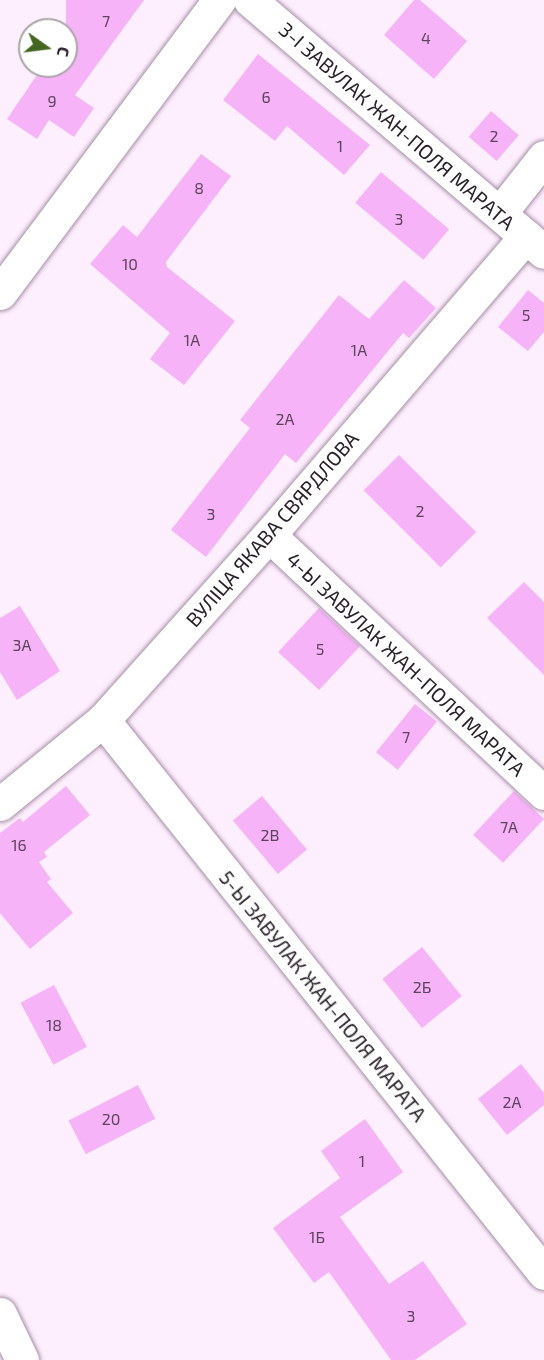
<!DOCTYPE html>
<meta charset="utf-8">
<style>
body{margin:0}
#map{position:relative;width:544px;height:1360px;overflow:hidden;background:#feeffe;font-family:"Exo 2",sans-serif}
div>[style]{position:absolute}
.building>*{inset:0;background:#f7b3f7;transform-origin:0 0}
.roads{filter:drop-shadow(0 0 2px #a58fa5) drop-shadow(0 0 2px #a58fa5)}
.minor>*{height:33px;margin:-16.5px;padding:0 16.5px;transform-origin:16.5px;border-radius:16.5px;background:#fff}
span{translate:-50% -50%;white-space:nowrap;text-align:center;line-height:1.15;-webkit-text-stroke:5px #fff;paint-order:stroke}
.number-label{font-size:16px;color:#5c455c}
.number-label span{-webkit-text-stroke-width:0}
.street-label{font-size:20px;color:#292029}
.north{position:absolute;left:18px;top:18px;width:60px;height:60px;box-sizing:border-box;background:#fff;border:2px solid #a9a6a9;border-radius:50%;rotate:104deg;font-size:16px;font-weight:700;line-height:24px;text-align:center;color:#292029}
.north::after{content:'';display:block;margin:auto;width:21px;height:27px;background:#436720;clip-path:polygon(50% 0,100% 100%,50% 72%,0 100%)}
</style>
<div id="map">
<div class="building">
<div style="clip-path:polygon(66px 0,144px 0,75px 95px,94px 108px,74px 137px,49px 120px,37px 139px,7px 119px,43px 66px,66px 66px)"></div>
<div style="clip-path:polygon(414px 0,420px 0,467px 41px,434px 79px,384px 35px)"></div>
<div style="clip-path:polygon(258px 54px,370px 145px,344px 175px,287px 126px,275px 141px,223px 100px)"></div>
<div style="left:491px;top:111px;width:37px;height:34px;rotate:41deg"></div>
<div style="clip-path:polygon(201px 154px,231px 176px,166px 262px,167px 267px,235px 321px,184px 385px,150px 359px,170px 333px,90px 264px,123px 225px,137px 237px)"></div>
<div style="left:381px;top:172px;width:89px;height:40px;rotate:40deg"></div>
<div style="clip-path:polygon(404px 280px,436px 308px,409px 338px,403px 333px,296px 463px,285px 454px,206px 557px,171px 530px,250px 428px,240px 420px,339px 295px,369px 319px)"></div>
<div style="clip-path:polygon(528px 290px,544px 303px,544px 332px,528px 351px,498px 327px)"></div>
<div style="left:399px;top:455px;width:109px;height:50px;rotate:45deg"></div>
<div style="clip-path:polygon(524px 582px,544px 602px,544px 675px,487px 618px)"></div>
<div style="clip-path:polygon(20px 606px,60px 671px,17px 700px,0 672px,0 618px)"></div>
<div style="left:319px;top:608px;width:56px;height:60px;rotate:43deg"></div>
<div style="left:415px;top:704px;width:28px;height:62px;rotate:39deg"></div>
<div style="clip-path:polygon(66px 786px,90px 815px,44px 852px,47px 857px,39px 862px,51px 879px,47px 882px,73px 913px,30px 949px,0 913px,0 833px,20px 818px,23px 822px)"></div>
<div style="left:514px;top:791px;width:41px;height:60px;rotate:43deg"></div>
<div style="left:262px;top:796px;width:70px;height:38px;rotate:50deg"></div>
<div style="left:422px;top:947px;width:63px;height:51px;rotate:51deg"></div>
<div style="left:54px;top:985px;width:70px;height:38px;rotate:62deg"></div>
<div style="clip-path:polygon(521px 1064px,544px 1093px,544px 1105px,507px 1135px,478px 1099px)"></div>
<div style="left:138px;top:1085px;width:38px;height:78px;rotate:63deg"></div>
<div style="clip-path:polygon(365px 1119px,403px 1172px,340px 1217px,389px 1284px,423px 1261px,467px 1324px,415px 1360px,391px 1360px,329px 1272px,314px 1283px,273px 1228px,340px 1178px,321px 1151px)"></div>
</div>
<div class="roads">
<div class="minor">
<div style="left:250px;top:0;width:387px;rotate:40.6deg"></div>
<div style="left:500px;top:213px;width:71px;rotate:-51.8deg"></div>
<div style="left:0;top:293px;width:366px;rotate:-53.2deg"></div>
<div style="left:269px;top:535px;width:377px;rotate:43.2deg"></div>
<div style="left:103px;top:720px;width:707px;rotate:51.43deg"></div>
<div style="left:0;top:804px;width:133px;rotate:-39.2deg"></div>
<div style="left:103px;top:720px;width:249px;rotate:-48.1deg"></div>
<div style="left:269px;top:535px;width:394px;rotate:-49.3deg"></div>
<div style="left:0;top:1314px;width:51px;rotate:64.4deg"></div>
</div>
</div>
<div class="number-label">
<span style="left:106px;top:21px">7</span>
<span style="left:426px;top:38px">4</span>
<span style="left:266px;top:97px">6</span>
<span style="left:52px;top:101px">9</span>
<span style="left:494px;top:136px">2</span>
<span style="left:340px;top:146px">1</span>
<span style="left:199px;top:188px">8</span>
<span style="left:399px;top:219px">3</span>
<span style="left:130px;top:264px">10</span>
<span style="left:526px;top:315px">5</span>
<span style="left:192px;top:340px">1А</span>
<span style="left:359px;top:350px">1А</span>
<span style="left:285px;top:419px">2А</span>
<span style="left:420px;top:511px">2</span>
<span style="left:211px;top:514px">3</span>
<span style="left:22px;top:645px">3А</span>
<span style="left:320px;top:649px">5</span>
<span style="left:406px;top:737px">7</span>
<span style="left:509px;top:827px">7А</span>
<span style="left:270px;top:835px">2В</span>
<span style="left:19px;top:845px">16</span>
<span style="left:422px;top:987px">2Б</span>
<span style="left:54px;top:1025px">18</span>
<span style="left:512px;top:1102px">2А</span>
<span style="left:111px;top:1119px">20</span>
<span style="left:362px;top:1161px">1</span>
<span style="left:317px;top:1237px">1Б</span>
<span style="left:411px;top:1316px">3</span>
</div>
<div class="street-label">
<span style="left:397px;top:126px;rotate:41deg">3-І ЗАВУЛАК ЖАН-ПОЛЯ МАРАТА</span>
<span style="left:272px;top:529px;rotate:-49deg">ВУЛІЦА ЯКАВА СВЯРДЛОВА</span>
<span style="left:406px;top:664px;rotate:43deg">4-Ы ЗАВУЛАК ЖАН-ПОЛЯ МАРАТА</span>
<span style="left:323px;top:996px;rotate:51deg">5-Ы ЗАВУЛАК ЖАН-ПОЛЯ МАРАТА</span>
</div>
<div class="north">С</div>
</div>
